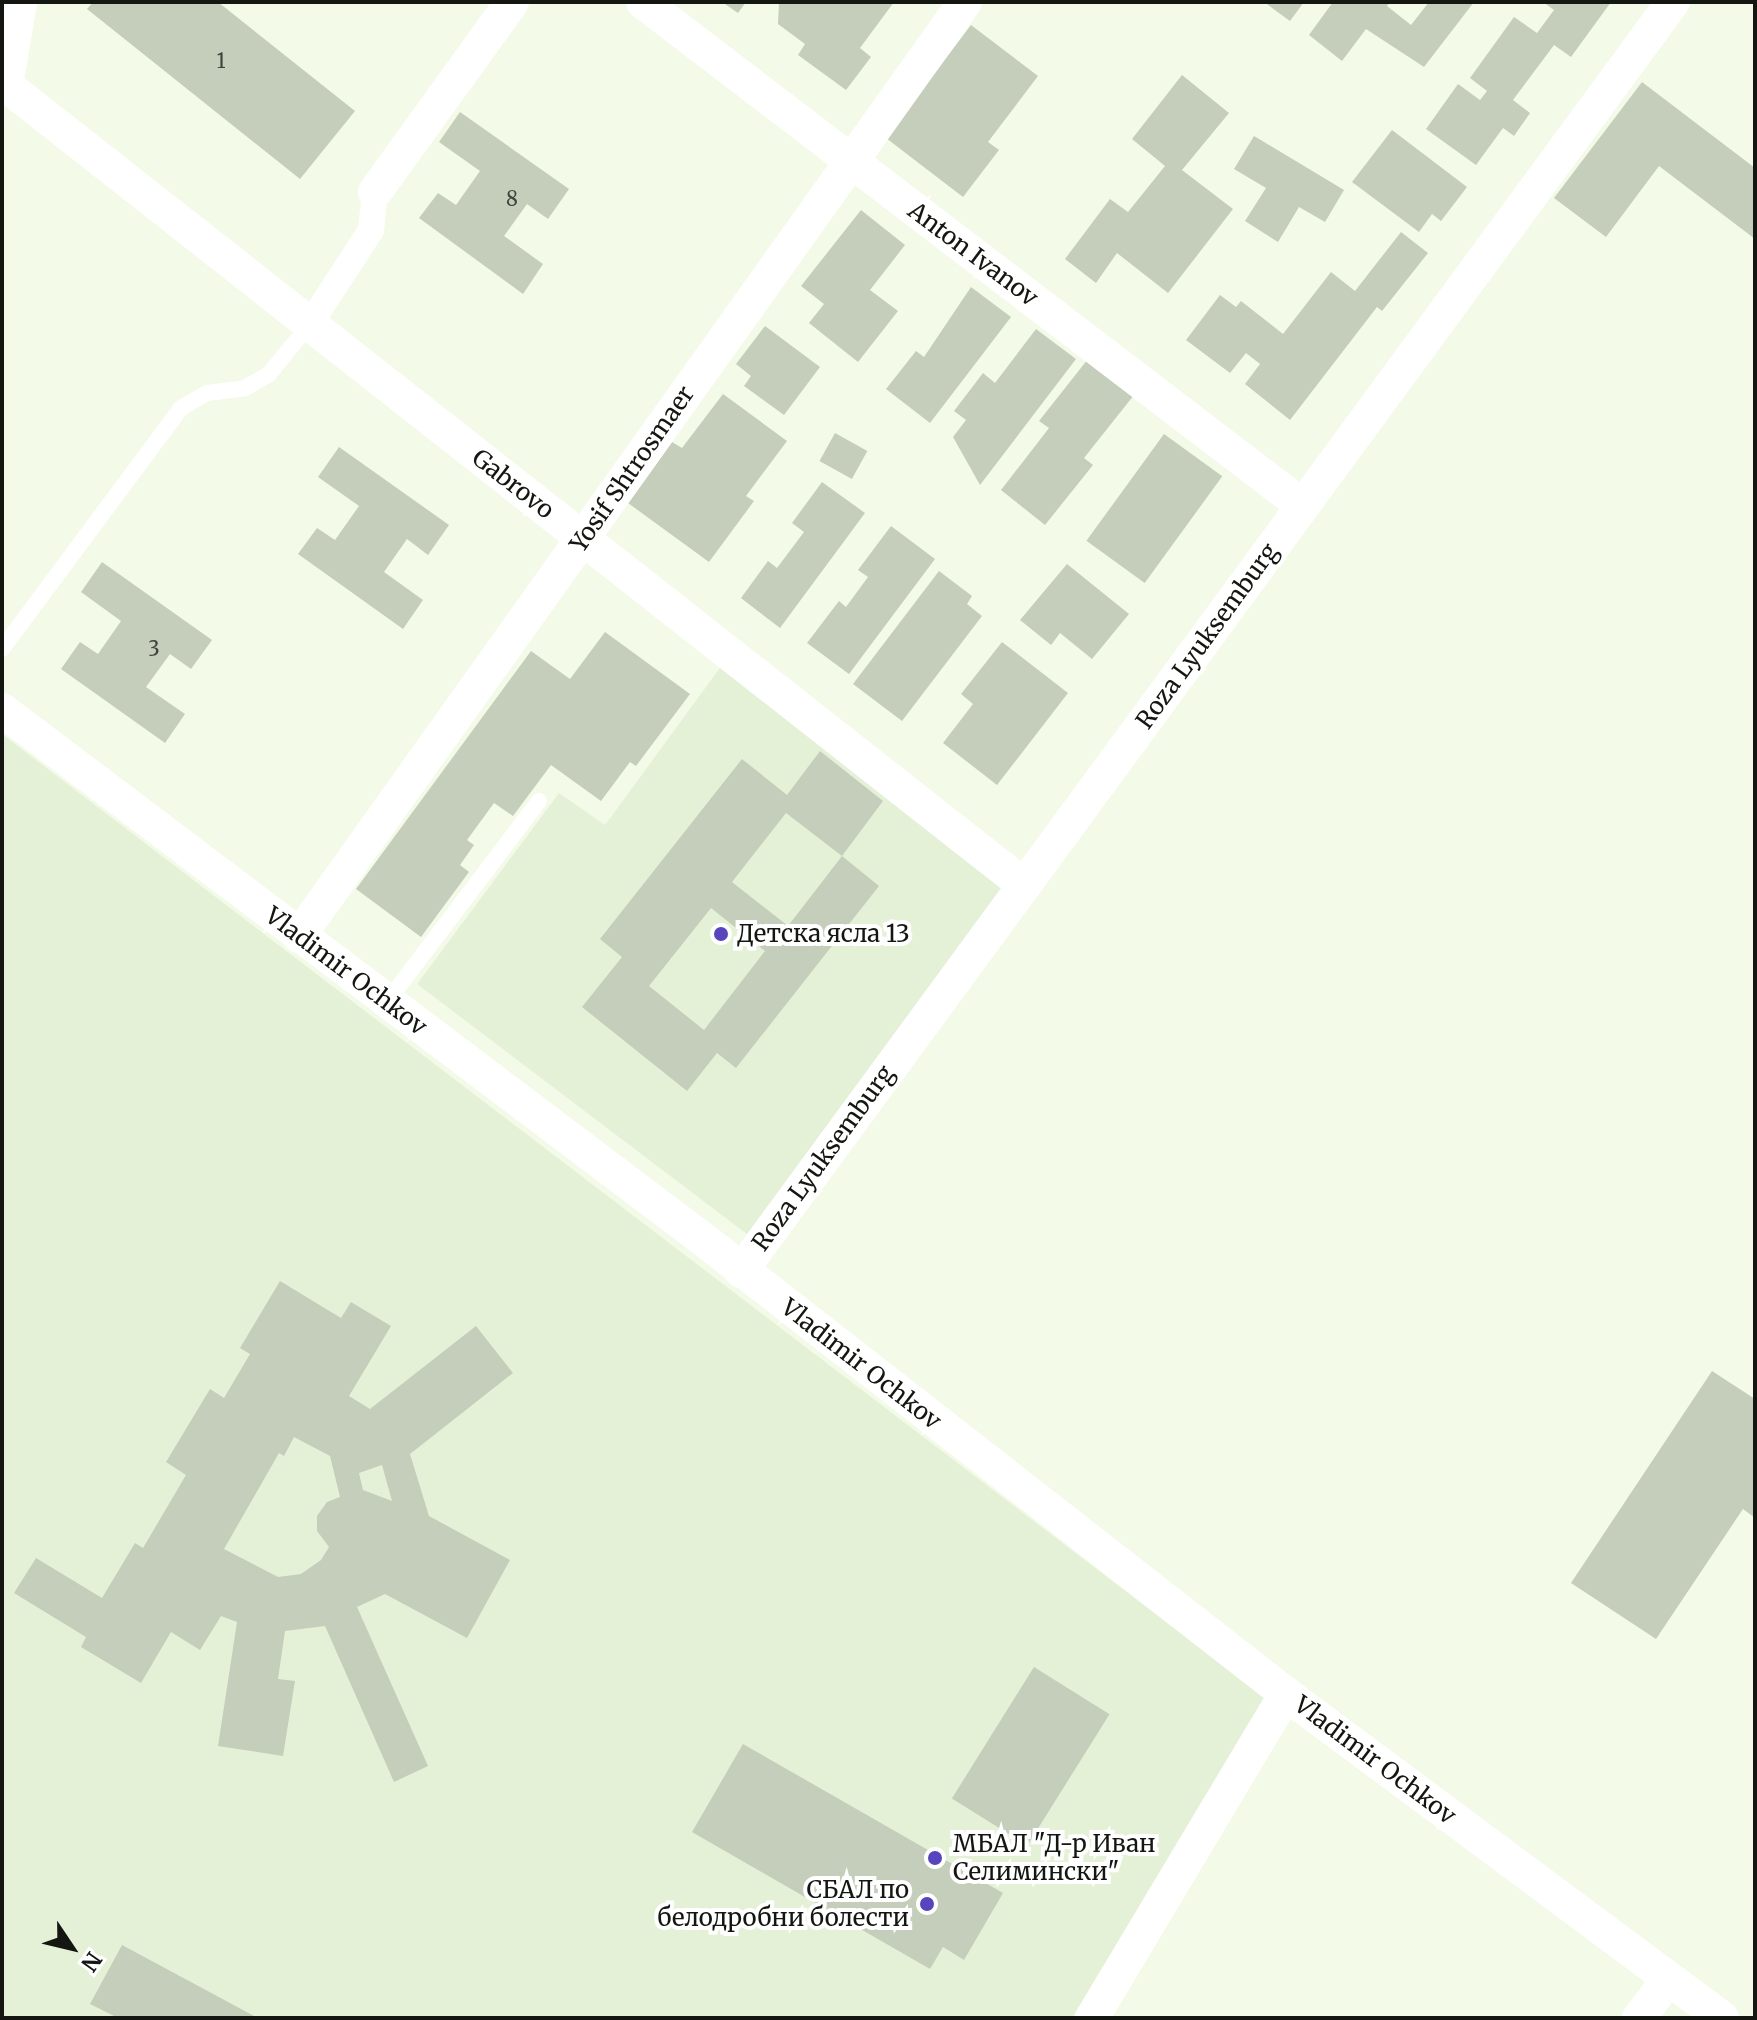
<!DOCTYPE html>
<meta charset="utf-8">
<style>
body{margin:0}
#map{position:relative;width:1757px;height:2020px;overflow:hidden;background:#f3fbe8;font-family:Merriweather,serif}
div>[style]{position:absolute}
.built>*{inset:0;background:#e5f1d7}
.building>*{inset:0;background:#c5cdbb;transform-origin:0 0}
.service>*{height:16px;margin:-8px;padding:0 8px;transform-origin:8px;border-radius:8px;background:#fff}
.pedestrian>*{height:26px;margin:-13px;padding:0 13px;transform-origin:13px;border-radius:13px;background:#fff}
.minor>*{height:34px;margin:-17px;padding:0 17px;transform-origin:17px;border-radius:17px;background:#fff}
.secondary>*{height:44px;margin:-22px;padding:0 22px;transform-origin:22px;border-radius:22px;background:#fff}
.dots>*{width:22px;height:22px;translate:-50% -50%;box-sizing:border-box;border:4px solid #fff;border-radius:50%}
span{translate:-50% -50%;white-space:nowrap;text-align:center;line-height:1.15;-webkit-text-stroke:8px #fff;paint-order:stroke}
.number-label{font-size:20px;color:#40443c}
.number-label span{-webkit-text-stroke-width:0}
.street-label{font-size:24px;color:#141711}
.poi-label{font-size:24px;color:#141711}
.left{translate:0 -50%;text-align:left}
.right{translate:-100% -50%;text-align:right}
.frame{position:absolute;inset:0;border:4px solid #141711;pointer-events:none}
.north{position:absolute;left:32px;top:1908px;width:80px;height:80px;-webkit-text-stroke:6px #fff;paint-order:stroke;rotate:125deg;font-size:22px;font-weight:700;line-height:32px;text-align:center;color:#141711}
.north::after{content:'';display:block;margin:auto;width:28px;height:36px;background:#141711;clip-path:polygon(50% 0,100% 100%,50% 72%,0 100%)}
</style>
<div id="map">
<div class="built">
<div style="clip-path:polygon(730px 654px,1024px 885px,760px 1244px,417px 984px,559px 793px,605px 825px)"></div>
<div style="clip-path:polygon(2px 734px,1267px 1699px,1072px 2018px,2px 2018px)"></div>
</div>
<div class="building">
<div style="clip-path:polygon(93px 2px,218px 2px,355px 111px,300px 179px,87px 9px)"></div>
<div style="clip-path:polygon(722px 2px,746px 2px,738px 13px)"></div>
<div style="clip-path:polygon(779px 2px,894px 2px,860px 48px,871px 57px,846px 90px,798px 55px,805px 44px,778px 24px)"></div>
<div style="clip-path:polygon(1264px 2px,1304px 2px,1290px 21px)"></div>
<div style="clip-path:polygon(1333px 2px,1390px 2px,1387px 6px,1411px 25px,1429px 2px,1474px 2px,1424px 67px,1366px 29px,1342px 61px,1309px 35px)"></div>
<div style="clip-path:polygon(1543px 2px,1611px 2px,1571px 57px,1554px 45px,1513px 100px,1530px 113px,1514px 136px,1503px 128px,1476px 165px,1426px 129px,1458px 84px,1480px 100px,1487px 91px,1470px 78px,1514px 17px,1537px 33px,1554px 10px)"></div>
<div style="clip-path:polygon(971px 25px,1038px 76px,988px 142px,999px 150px,963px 197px,886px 138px)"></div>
<div style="clip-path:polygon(1182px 75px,1229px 113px,1182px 170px,1233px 209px,1168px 293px,1117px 253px,1096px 283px,1065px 259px,1110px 199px,1128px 212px,1165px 166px,1132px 139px)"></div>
<div style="clip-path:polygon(1642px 82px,1755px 168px,1755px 239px,1659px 166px,1606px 237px,1554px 198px)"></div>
<div style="clip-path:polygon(460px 112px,569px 189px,548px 219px,527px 204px,504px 236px,543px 264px,523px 294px,419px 218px,438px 193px,456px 205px,480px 171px,439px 142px)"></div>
<div style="clip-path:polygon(1392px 130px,1467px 187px,1441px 221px,1432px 214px,1419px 232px,1352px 182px)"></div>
<div style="clip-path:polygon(1254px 136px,1344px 190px,1325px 222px,1299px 207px,1278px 242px,1245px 221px,1266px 188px,1234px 169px)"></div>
<div style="clip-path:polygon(861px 210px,905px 245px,870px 290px,898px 311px,858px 362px,809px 323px,824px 304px,801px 286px)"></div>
<div style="clip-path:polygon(1401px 232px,1428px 253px,1382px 311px,1377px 307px,1290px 420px,1245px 384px,1260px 364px,1246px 353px,1230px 373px,1186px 340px,1220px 295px,1236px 307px,1241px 301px,1283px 334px,1331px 272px,1355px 291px)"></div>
<div style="clip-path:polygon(971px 287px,1011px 317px,930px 423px,886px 389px,916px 351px,924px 357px)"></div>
<div style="clip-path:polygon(765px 326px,820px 367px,784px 415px,744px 386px,751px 376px,736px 364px)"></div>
<div style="clip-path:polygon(1036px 329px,1076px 359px,980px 485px,953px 437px,966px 420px,954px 411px,983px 373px,995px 383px)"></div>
<div style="clip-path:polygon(1088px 359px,1134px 395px,1084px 458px,1093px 465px,1045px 525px,1001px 490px,1049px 428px,1039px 421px)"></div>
<div style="clip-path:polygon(723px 394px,787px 441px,746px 496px,754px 501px,709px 562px,628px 503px,672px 442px,682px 448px)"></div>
<div style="left:835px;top:433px;width:37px;height:32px;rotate:29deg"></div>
<div style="left:1164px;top:434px;width:72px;height:132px;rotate:36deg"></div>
<div style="clip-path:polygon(339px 447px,449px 525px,428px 555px,407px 539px,384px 572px,423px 600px,403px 629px,298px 554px,317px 528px,335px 540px,359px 506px,318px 477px)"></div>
<div style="clip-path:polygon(822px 482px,865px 513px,780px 628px,741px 598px,768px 561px,777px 568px,804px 532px,792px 523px)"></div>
<div style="clip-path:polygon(891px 526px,935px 559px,849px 674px,807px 643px,839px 601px,846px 607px,868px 577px,858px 570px)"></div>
<div style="clip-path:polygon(102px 562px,212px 640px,191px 669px,170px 654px,146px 687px,185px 714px,165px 743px,61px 669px,80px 642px,98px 654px,121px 621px,81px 592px)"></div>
<div style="clip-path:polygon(1067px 564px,1129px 614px,1092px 659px,1060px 633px,1051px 645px,1020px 620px)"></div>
<div style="clip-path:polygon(939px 571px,972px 596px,967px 604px,982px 616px,902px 721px,853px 684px)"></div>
<div style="clip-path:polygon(605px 632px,690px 694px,636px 766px,630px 762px,601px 801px,551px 765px,513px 816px,494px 803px,467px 840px,474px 845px,460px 865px,469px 872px,421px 937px,356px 889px,531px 651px,570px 679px)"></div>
<div style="clip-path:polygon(1002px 642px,1068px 693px,997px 785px,943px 743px,973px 704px,961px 694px)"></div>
<div style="clip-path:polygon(evenodd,820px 751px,883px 801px,842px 856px,879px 886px,736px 1068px,717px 1053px,687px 1091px,582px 1007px,622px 957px,600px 939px,742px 759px,787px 795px,820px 751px,786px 813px,842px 856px,788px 926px,732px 882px,786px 813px,820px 751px,711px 908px,765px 951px,704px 1030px,649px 986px,711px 908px)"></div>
<div style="clip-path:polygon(evenodd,280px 1281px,341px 1318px,351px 1302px,391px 1326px,349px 1396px,370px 1409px,476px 1326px,513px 1373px,410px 1454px,429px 1516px,510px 1560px,467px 1638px,385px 1594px,357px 1607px,428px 1766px,394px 1782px,325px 1626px,285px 1631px,278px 1679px,295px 1681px,283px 1756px,218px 1746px,237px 1622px,221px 1616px,200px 1650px,171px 1632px,141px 1683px,81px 1647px,86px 1637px,14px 1593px,36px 1558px,102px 1598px,135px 1543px,143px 1548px,186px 1475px,166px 1462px,210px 1389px,224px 1398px,250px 1354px,240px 1348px,280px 1281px,294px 1437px,330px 1456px,340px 1497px,327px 1502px,317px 1516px,317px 1531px,329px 1547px,321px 1560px,301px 1574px,278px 1577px,224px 1549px,279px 1453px,284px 1456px,294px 1437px,280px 1281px,382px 1465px,392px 1501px,363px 1490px,359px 1473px,382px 1465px)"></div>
<div style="clip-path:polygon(1712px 1371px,1755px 1399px,1755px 1518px,1743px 1509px,1656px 1639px,1571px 1583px)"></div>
<div style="left:1034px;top:1667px;width:89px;height:155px;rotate:32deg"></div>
<div style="clip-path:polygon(743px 1744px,1003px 1893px,964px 1960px,943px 1947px,930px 1969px,692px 1832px)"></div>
<div style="clip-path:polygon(122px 1945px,258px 2018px,118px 2018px,90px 2004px)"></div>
</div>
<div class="service">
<div style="left:2px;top:649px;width:300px;rotate:-53.4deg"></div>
<div style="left:181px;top:408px;width:30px;rotate:-30deg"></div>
<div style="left:207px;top:393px;width:38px;rotate:-7deg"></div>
<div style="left:245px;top:388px;width:28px;rotate:-30deg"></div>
<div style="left:269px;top:374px;width:65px;rotate:-50.6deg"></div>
<div style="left:387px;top:1002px;width:252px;rotate:-52.9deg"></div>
</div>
<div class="pedestrian">
<div style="left:310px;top:324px;width:112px;rotate:-57deg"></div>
<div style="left:371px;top:230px;width:38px;rotate:-84deg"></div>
</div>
<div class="minor">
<div style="left:643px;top:2px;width:830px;rotate:37.37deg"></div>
<div style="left:2px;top:82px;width:1300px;rotate:38.16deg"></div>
<div style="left:375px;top:192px;width:234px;rotate:-54.2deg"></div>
<div style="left:2px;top:710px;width:885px;rotate:37.05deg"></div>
<div style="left:708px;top:1243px;width:733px;rotate:37.96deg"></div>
<div style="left:1286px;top:1694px;width:543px;rotate:36.62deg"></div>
<div style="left:299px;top:936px;width:1147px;rotate:-54.51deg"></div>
<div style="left:741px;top:1271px;width:1574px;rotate:-53.71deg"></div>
<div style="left:1092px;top:2018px;width:378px;rotate:-59.1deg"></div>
<div style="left:1639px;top:2018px;width:48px;rotate:-52.7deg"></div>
</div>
<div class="secondary">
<div style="left:2px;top:79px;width:78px;rotate:-80.4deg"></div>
</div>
<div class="dots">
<div style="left:721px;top:934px;background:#5645bd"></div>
<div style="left:935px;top:1858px;background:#5645bd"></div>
<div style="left:927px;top:1904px;background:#5645bd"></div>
</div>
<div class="number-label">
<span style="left:221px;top:60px">1</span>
<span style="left:512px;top:198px">8</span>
<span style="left:154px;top:648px">3</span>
</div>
<div class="street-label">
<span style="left:973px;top:254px;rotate:37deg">Anton Ivanov</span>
<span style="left:632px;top:469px;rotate:-55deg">Yosif Shtrosmaer</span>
<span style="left:513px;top:484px;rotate:38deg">Gabrovo</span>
<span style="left:1207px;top:636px;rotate:-54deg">Roza Lyuksemburg</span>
<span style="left:346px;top:971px;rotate:37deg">Vladimir Ochkov</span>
<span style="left:823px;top:1158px;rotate:-54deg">Roza Lyuksemburg</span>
<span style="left:861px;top:1364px;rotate:38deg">Vladimir Ochkov</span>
<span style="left:1375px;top:1760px;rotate:37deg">Vladimir Ochkov</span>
</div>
<div class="poi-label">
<span class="left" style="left:737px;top:934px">Детска ясла 13</span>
<span class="left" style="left:953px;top:1858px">МБАЛ "Д-р Иван<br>Селимински"</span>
<span class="right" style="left:909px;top:1904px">СБАЛ по<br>белодробни болести</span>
</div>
<div class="frame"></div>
<div class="north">N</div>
</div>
